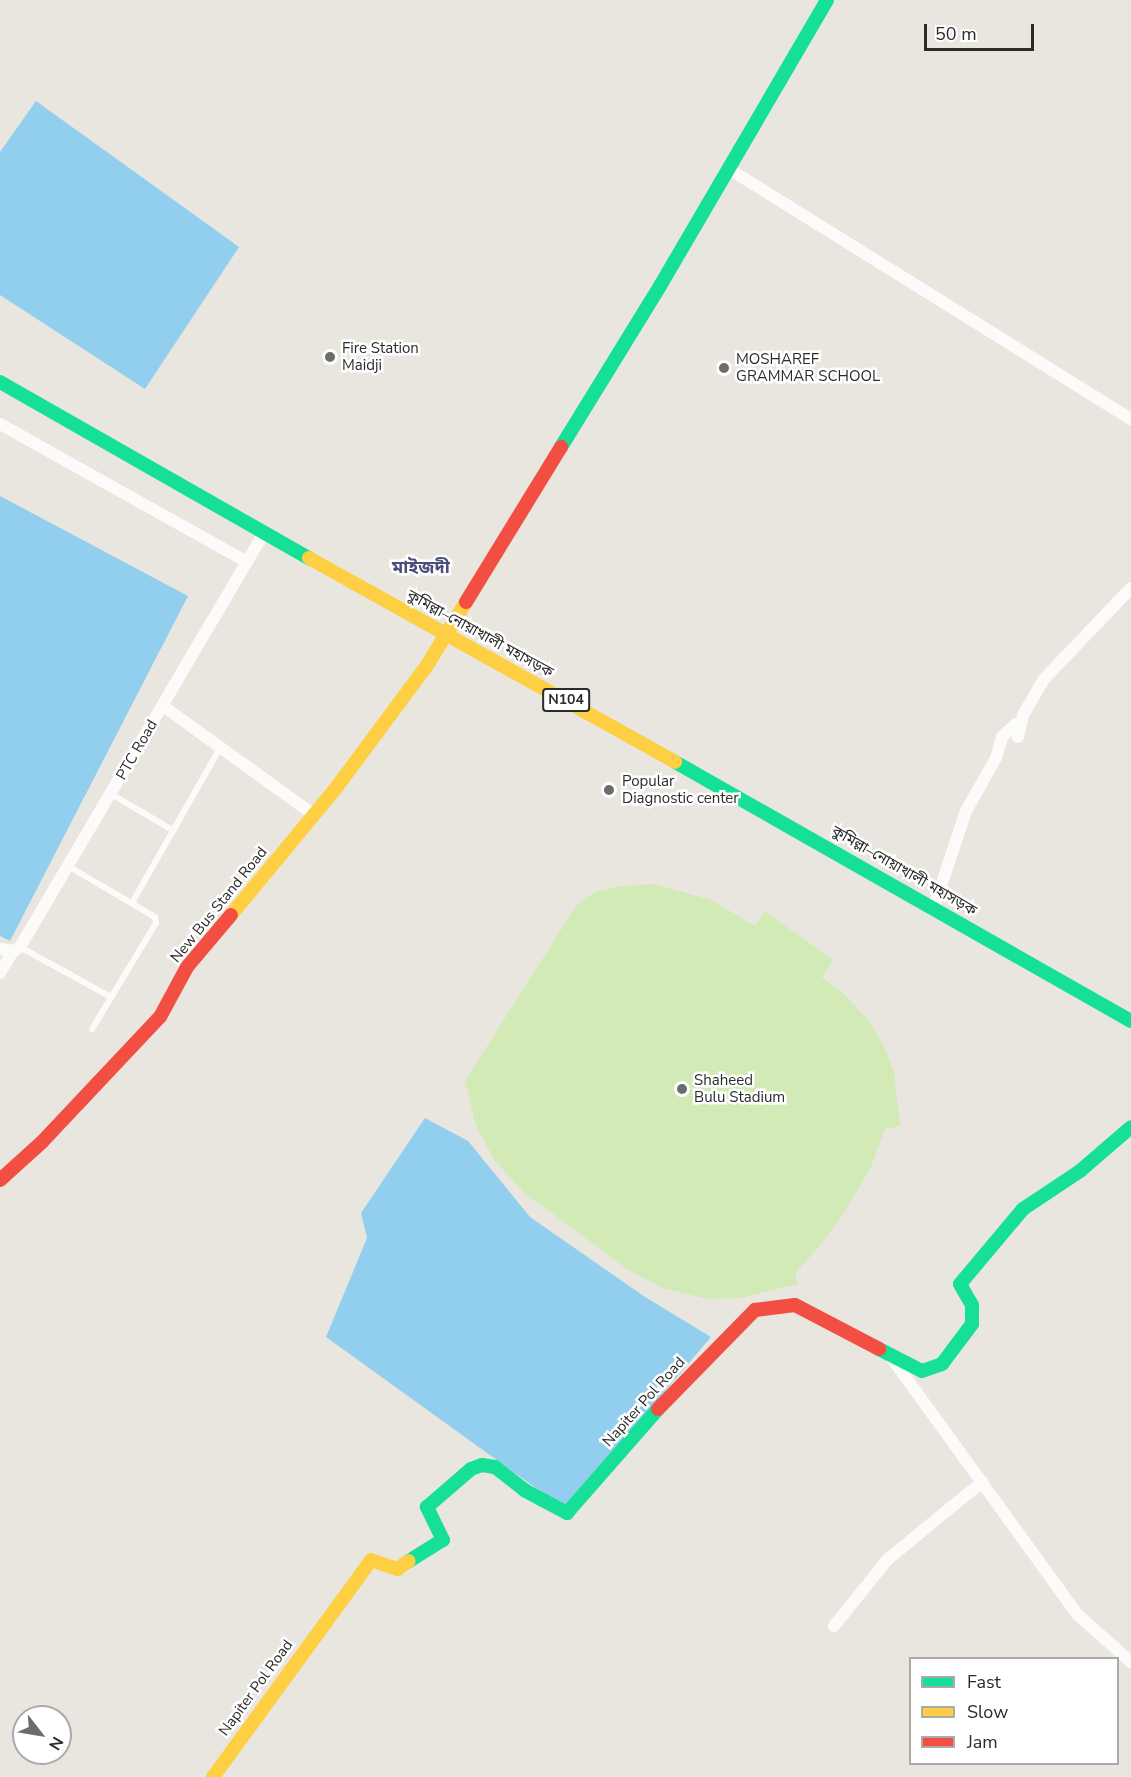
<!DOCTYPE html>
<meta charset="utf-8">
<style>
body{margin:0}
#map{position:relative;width:1131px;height:1777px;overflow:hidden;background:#e9e6e0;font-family:"Nunito Sans","Noto Sans Bengali",sans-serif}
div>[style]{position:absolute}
.pitch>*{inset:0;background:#d2eab5}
.water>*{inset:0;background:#92ceed}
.lane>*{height:6px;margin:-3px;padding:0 3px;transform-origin:3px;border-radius:3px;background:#fcfbfa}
.street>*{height:12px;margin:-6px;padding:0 6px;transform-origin:6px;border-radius:6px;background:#fcfbfa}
.fast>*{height:14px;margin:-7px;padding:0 7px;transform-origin:7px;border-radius:7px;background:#16e098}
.slow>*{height:14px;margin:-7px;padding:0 7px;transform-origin:7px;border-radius:7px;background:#ffcf43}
.jam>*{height:14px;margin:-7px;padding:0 7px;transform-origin:7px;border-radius:7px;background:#f24e42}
.dots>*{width:16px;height:16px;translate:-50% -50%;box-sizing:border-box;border:3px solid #fff;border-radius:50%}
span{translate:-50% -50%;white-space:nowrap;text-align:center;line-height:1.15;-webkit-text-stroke:5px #fff;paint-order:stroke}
.shield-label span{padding:2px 4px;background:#fff;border:2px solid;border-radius:4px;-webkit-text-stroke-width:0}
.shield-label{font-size:14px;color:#2b2b2b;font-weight:700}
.poi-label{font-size:15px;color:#2b2b2b}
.left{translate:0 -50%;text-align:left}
.street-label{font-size:15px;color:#2b2b2b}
.quarter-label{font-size:18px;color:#494e7d;font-weight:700}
.legend{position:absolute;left:909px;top:1657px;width:210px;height:108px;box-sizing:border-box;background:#fff;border:2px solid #aaa;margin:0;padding:8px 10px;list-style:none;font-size:18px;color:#2b2b2b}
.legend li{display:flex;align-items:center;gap:12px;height:30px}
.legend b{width:30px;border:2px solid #aaa}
.north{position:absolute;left:12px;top:1705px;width:60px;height:60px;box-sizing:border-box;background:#fff;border:2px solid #aaa;border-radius:50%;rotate:121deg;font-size:16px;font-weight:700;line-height:24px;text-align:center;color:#2b2b2b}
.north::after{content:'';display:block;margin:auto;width:21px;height:27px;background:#6e6c6a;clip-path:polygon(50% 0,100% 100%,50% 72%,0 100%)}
.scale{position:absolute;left:924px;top:24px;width:110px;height:27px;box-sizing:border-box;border:3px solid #2b2b2b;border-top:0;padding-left:8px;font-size:18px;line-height:21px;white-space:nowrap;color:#2b2b2b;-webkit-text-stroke:4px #fff;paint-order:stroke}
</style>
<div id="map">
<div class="pitch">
<div style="clip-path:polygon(655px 884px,711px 900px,755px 926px,765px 911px,833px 960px,822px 977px,845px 995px,867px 1019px,884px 1046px,894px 1072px,900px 1126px,885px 1129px,870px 1169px,844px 1213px,819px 1247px,795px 1273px,798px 1284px,741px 1298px,708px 1299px,662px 1288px,627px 1269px,526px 1194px,495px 1161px,476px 1126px,465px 1081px,576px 906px,595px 892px,620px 886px)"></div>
</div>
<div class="water">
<div style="clip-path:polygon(36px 101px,239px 247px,145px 389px,0 295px,0 152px)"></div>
<div style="clip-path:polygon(0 496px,188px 596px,10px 941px,0 936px)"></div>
<div style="clip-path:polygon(425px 1118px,468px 1141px,530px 1217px,645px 1297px,711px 1337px,565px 1509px,326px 1337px,367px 1238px,361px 1213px)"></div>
</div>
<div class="lane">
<div style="left:111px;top:794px;width:73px;rotate:30.4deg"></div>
<div style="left:68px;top:866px;width:101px;rotate:30.4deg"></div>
<div style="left:155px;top:917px;width:6px;rotate:81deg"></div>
<div style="left:156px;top:923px;width:124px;rotate:121.1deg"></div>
<div style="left:132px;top:903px;width:178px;rotate:-60.4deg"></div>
<div style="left:20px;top:947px;width:104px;rotate:28.8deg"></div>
</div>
<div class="street">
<div style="left:729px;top:169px;width:473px;rotate:31.9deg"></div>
<div style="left:0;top:424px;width:283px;rotate:29.2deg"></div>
<div style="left:163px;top:706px;width:186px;rotate:35.8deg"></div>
<div style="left:934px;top:907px;width:101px;rotate:-71.6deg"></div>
<div style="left:966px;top:811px;width:61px;rotate:-60.5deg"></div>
<div style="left:996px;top:758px;width:22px;rotate:-74deg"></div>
<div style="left:1002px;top:737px;width:19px;rotate:-43deg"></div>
<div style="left:1016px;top:724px;width:13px;rotate:81deg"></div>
<div style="left:1018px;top:737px;width:23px;rotate:-77deg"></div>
<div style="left:1023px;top:715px;width:42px;rotate:-59.7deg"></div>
<div style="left:1044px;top:679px;width:126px;rotate:-46.3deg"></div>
<div style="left:0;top:949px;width:13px;rotate:9deg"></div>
<div style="left:13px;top:951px;width:8px;rotate:-30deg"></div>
<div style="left:20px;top:947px;width:481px;rotate:-59.5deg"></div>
<div style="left:0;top:973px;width:26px;rotate:-59deg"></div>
<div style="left:891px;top:1357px;width:319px;rotate:54.1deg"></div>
<div style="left:1078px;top:1615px;width:71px;rotate:41.6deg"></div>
<div style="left:834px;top:1626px;width:86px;rotate:-51.1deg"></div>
<div style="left:888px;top:1559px;width:122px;rotate:-39.3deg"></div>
</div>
<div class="fast">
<div style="left:0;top:382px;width:356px;rotate:29.7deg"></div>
<div style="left:561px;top:447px;width:189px;rotate:-58.4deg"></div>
<div style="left:660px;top:286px;width:331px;rotate:-59.7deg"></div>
<div style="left:675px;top:762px;width:524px;rotate:29.6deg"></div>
<div style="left:879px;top:1349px;width:48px;rotate:27.1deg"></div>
<div style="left:922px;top:1371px;width:21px;rotate:-19deg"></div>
<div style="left:942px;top:1364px;width:50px;rotate:-53.1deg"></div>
<div style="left:972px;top:1324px;width:19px;rotate:-90deg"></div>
<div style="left:972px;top:1305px;width:24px;rotate:-120deg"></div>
<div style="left:960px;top:1284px;width:98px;rotate:-50deg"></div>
<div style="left:1023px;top:1209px;width:69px;rotate:-33.7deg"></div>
<div style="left:1080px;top:1171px;width:67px;rotate:-40.8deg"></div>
<div style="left:409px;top:1561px;width:40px;rotate:-32deg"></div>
<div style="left:443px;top:1540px;width:37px;rotate:-116deg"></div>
<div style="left:427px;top:1507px;width:58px;rotate:-40.8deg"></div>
<div style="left:471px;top:1469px;width:12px;rotate:-20deg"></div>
<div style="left:482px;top:1465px;width:13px;rotate:9deg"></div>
<div style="left:495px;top:1467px;width:37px;rotate:38deg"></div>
<div style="left:524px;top:1490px;width:49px;rotate:28.1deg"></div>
<div style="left:567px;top:1513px;width:138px;rotate:-48.8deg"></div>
</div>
<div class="slow">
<div style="left:309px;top:558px;width:419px;rotate:29.1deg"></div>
<div style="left:231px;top:915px;width:165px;rotate:-50.4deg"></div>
<div style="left:336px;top:788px;width:151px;rotate:-53.4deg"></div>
<div style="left:426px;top:667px;width:76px;rotate:-58.4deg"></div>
<div style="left:213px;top:1777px;width:268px;rotate:-53.9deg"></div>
<div style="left:371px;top:1560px;width:28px;rotate:19deg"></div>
<div style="left:397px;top:1569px;width:14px;rotate:-34deg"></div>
</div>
<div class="jam">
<div style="left:466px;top:602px;width:182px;rotate:-58.5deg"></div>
<div style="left:0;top:1180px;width:57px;rotate:-42.1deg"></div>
<div style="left:42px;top:1142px;width:172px;rotate:-46.7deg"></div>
<div style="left:160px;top:1017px;width:57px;rotate:-61.6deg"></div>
<div style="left:187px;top:967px;width:68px;rotate:-49.8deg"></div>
<div style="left:658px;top:1409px;width:139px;rotate:-45.6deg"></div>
<div style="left:755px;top:1310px;width:40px;rotate:-7.1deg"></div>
<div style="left:795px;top:1305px;width:95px;rotate:27.6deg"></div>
</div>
<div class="dots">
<div style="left:330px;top:357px;background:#6e6c6a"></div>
<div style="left:724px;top:368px;background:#6e6c6a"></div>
<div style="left:609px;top:790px;background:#6e6c6a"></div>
<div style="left:682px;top:1089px;background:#6e6c6a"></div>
</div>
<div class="shield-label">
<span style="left:566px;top:700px">N104</span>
</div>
<div class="poi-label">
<span class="left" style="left:342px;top:357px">Fire Station<br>Maidji</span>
<span class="left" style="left:736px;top:368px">MOSHAREF<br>GRAMMAR SCHOOL</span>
<span class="left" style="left:622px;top:790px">Popular<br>Diagnostic center</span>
<span class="left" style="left:694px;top:1089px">Shaheed<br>Bulu Stadium</span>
</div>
<div class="street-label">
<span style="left:480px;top:634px;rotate:29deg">কুমিল্লা–নোয়াখালী মহাসড়ক</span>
<span style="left:137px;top:750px;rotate:-60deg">PTC Road</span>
<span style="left:904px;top:871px;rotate:30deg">কুমিল্লা–নোয়াখালী মহাসড়ক</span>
<span style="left:219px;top:905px;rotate:-51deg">New Bus Stand Road</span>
<span style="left:644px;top:1402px;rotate:-48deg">Napiter Pol Road</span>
<span style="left:256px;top:1688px;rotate:-54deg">Napiter Pol Road</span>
</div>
<div class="quarter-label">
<span style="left:421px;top:567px">মাইজদী</span>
</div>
<ul class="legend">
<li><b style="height:8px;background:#16e098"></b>Fast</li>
<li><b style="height:8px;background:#ffcf43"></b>Slow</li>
<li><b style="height:8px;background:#f24e42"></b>Jam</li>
</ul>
<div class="north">N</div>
<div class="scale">50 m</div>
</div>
